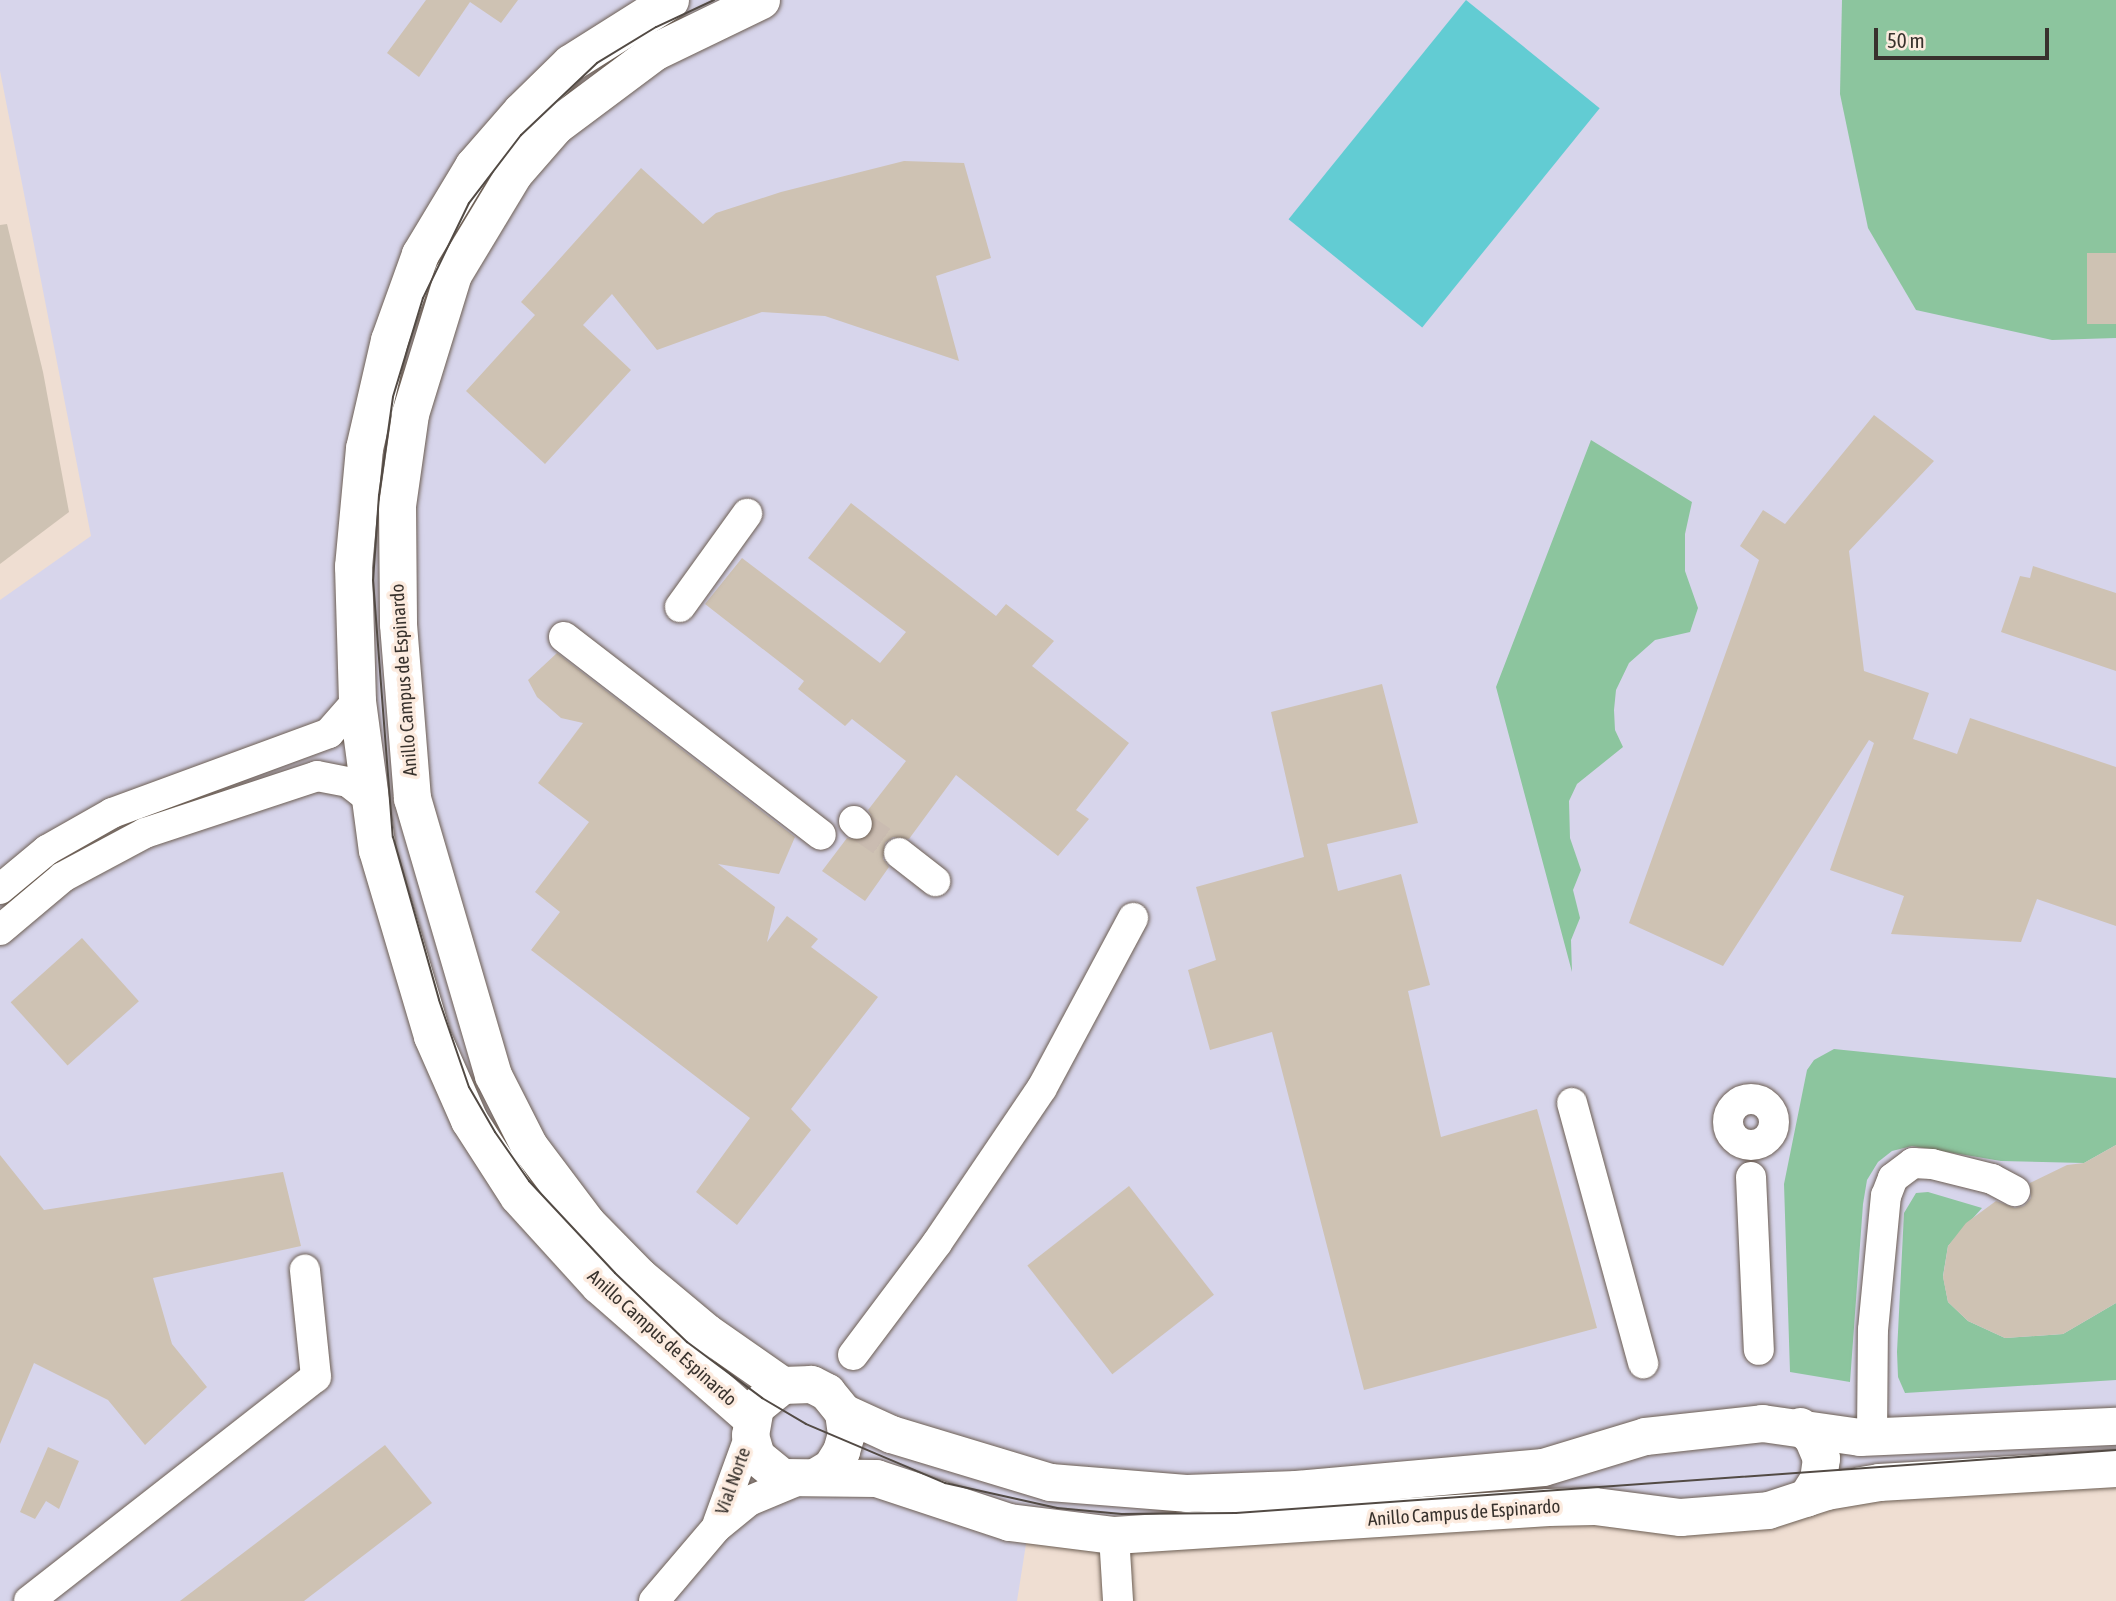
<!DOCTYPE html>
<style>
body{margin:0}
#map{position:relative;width:2116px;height:1601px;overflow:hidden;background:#efded2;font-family:"Asap Condensed",sans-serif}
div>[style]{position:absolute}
.education>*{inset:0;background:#d7d5eb}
.green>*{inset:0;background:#8cc59e}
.water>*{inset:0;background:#62ccd3;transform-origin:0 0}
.building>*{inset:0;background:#cec2b3;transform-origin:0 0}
.minor-tunnel>*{height:30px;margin-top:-15px;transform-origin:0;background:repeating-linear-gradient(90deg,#cabcb1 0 30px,transparent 0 45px)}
.roads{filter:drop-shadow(0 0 2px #6c5e53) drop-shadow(0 0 2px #6c5e53)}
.minor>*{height:30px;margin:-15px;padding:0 15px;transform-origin:15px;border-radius:15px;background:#fff}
.minor>.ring{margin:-15px;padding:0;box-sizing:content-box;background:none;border:30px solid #fff;border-radius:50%}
.major>*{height:37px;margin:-18.5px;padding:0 18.5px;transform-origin:18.5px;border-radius:18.5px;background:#fff}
.tram>*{height:2px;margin:-1px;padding:0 1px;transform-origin:1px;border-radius:1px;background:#524a44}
span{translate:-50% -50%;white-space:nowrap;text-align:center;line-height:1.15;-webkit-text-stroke:7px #fcebdf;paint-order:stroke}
.street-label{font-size:19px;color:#38322d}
.scale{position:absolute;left:1874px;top:28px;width:175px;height:32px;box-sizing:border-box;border:4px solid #38322d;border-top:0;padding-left:9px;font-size:21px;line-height:24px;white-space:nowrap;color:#38322d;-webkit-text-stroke:5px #fcebdf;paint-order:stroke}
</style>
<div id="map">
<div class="education">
<div style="clip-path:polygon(0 0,2116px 0,2116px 1468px,1806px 1498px,1029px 1525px,1017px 1601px,0 1601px,0 600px,91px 536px,0 71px)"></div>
</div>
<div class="green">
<div style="clip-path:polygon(1842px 0,2116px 0,2116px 338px,2052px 340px,1916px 310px,1868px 228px,1840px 94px)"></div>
<div style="clip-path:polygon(1591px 440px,1692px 502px,1685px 534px,1685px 571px,1698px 608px,1690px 632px,1655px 640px,1629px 663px,1616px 690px,1614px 710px,1615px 730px,1623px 747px,1577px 784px,1569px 801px,1570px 838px,1581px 870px,1573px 890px,1580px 918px,1571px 940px,1572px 972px,1496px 687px)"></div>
<div style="clip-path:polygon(1834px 1049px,2116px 1078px,2116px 1145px,2084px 1163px,2001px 1161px,1912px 1146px,1892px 1151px,1878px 1162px,1867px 1180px,1863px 1204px,1850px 1382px,1790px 1372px,1784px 1184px,1807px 1070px,1814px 1060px)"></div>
<div style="clip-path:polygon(1928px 1192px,1982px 1208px,1948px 1246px,1943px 1276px,1948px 1302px,1968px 1321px,2005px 1338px,2063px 1334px,2116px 1303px,2116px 1380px,1905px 1393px,1898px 1377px,1897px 1352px,1904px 1213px,1916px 1193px)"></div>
</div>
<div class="water">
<div style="left:1466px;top:0;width:172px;height:282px;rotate:39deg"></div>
</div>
<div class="building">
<div style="clip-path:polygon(426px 0,518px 0,501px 23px,470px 2px,419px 77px,387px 53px)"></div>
<div style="clip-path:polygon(904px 161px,964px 163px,991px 258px,936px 276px,959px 361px,825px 316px,762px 312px,657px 350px,612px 294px,583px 325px,631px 370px,545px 464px,466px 391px,535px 315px,521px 302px,641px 168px,703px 224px,716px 213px,781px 192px)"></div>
<div style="clip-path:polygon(7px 224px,43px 372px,69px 512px,0 564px,0 225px)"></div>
<div style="left:2116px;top:253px;width:71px;height:29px;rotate:90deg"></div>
<div style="clip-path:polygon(1874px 415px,1934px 461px,1849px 551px,1864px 671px,1929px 693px,1913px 739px,1957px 754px,1970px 718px,2116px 767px,2116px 926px,2037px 899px,2021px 942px,1891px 934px,1904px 896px,1830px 870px,1874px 743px,1869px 740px,1723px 966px,1629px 923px,1759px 560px,1740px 546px,1763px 510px,1785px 524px)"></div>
<div style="clip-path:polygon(851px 503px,996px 616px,1006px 604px,1054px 641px,1032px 666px,1129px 743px,1076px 810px,1089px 819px,1058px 856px,956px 775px,909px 839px,893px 837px,885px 843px,883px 859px,889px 867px,865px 901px,822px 871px,847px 838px,861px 841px,870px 836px,874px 820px,868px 810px,906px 761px,852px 719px,845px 726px,798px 689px,804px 681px,705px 604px,742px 558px,880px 663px,906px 632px,808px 558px)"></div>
<div style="clip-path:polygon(2033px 566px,2116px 593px,2116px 671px,2001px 632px,2020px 576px,2030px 578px)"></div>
<div style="clip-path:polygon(557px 653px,795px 837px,779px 874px,718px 864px,775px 907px,767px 942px,787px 916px,818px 939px,811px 947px,878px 997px,791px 1109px,811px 1130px,737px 1225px,696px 1192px,750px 1118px,531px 950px,560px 912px,535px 892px,589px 822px,538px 783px,583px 723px,561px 718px,537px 697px,528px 680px)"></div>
<div style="clip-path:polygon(1382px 684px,1418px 823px,1327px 844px,1338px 891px,1401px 874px,1430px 985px,1408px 991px,1441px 1137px,1537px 1109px,1597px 1328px,1364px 1390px,1272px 1032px,1210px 1050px,1188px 970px,1216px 960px,1196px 887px,1304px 857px,1271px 712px)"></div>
<div style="left:82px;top:938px;width:85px;height:96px;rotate:48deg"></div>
<div style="clip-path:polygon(2116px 1145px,2116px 1303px,2063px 1334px,2005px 1338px,1968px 1321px,1948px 1302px,1943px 1277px,1948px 1246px,1966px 1223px,1996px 1201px,2015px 1208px,2024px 1206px,2031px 1198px,2030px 1183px,2067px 1165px,2084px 1163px)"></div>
<div style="clip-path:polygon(0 1155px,44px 1210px,283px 1172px,301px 1246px,153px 1278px,172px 1344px,207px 1387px,145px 1445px,108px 1400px,34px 1363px,0 1444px)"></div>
<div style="left:1129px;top:1186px;width:138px;height:129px;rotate:52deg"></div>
<div style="clip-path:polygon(385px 1445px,432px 1503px,304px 1601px,180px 1601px)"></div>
<div style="clip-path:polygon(48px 1447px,79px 1461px,59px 1509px,46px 1501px,35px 1519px,20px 1512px)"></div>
</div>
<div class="minor-tunnel">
<div style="left:857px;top:824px;width:51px;rotate:34.6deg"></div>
</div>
<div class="roads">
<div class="minor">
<div style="left:680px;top:607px;width:115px;rotate:-54.2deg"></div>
<div style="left:564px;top:637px;width:324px;rotate:37.6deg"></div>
<div style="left:854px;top:821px;width:4px;rotate:45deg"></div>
<div style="left:899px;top:853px;width:46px;rotate:37.9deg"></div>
<div style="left:0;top:889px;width:61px;rotate:-39.7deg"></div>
<div style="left:47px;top:850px;width:75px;rotate:-29.6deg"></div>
<div style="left:112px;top:813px;width:231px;rotate:-20.2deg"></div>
<div style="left:329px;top:733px;width:43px;rotate:-48.8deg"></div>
<div style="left:0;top:930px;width:82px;rotate:-40.1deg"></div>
<div style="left:63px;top:877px;width:93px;rotate:-28.2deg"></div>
<div style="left:145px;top:833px;width:181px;rotate:-18.3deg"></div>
<div style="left:317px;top:776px;width:32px;rotate:11deg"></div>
<div style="left:348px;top:782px;width:24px;rotate:38deg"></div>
<div class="ring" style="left:1728px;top:1099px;width:16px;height:16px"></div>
<div style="left:1572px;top:1103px;width:270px;rotate:74.7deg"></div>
<div style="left:1751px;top:1177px;width:173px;rotate:87.4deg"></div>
<div style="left:853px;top:1355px;width:140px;rotate:-53.1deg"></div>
<div style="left:937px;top:1243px;width:187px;rotate:-55.9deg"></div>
<div style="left:1042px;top:1088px;width:193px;rotate:-61.8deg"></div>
<div style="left:1872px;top:1437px;width:107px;rotate:-89.5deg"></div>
<div style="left:1873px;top:1330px;width:135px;rotate:-84.5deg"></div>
<div style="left:1886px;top:1196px;width:19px;rotate:-69deg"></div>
<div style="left:1893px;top:1178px;width:25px;rotate:-37deg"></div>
<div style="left:1913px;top:1163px;width:19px;rotate:3deg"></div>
<div style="left:1932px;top:1164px;width:62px;rotate:14deg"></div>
<div style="left:1992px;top:1179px;width:26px;rotate:28deg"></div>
<div style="left:718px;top:1523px;width:94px;rotate:-70deg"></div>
<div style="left:1114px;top:1535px;width:66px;rotate:86.5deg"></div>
<div style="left:29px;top:1601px;width:364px;rotate:-38deg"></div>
<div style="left:316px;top:1377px;width:108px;rotate:-95.9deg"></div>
<div style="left:654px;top:1601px;width:97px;rotate:-49.6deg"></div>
<div style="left:717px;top:1527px;width:41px;rotate:-39.1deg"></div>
<div style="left:749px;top:1501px;width:54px;rotate:-22.8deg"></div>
</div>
<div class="major">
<div style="left:670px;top:0;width:118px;rotate:147.8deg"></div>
<div style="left:570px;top:63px;width:69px;rotate:135.6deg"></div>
<div style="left:521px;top:111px;width:73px;rotate:131.1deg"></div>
<div style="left:473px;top:166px;width:103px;rotate:121.1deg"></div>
<div style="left:420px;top:254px;width:91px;rotate:109.8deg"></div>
<div style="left:389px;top:340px;width:111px;rotate:103deg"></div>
<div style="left:364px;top:448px;width:119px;rotate:95.3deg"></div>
<div style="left:353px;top:566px;width:135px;rotate:88.3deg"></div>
<div style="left:357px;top:701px;width:150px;rotate:82.4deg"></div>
<div style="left:377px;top:850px;width:194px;rotate:73.5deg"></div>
<div style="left:432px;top:1036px;width:92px;rotate:66.2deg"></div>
<div style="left:469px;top:1120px;width:90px;rotate:57.2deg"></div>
<div style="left:518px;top:1196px;width:120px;rotate:47.7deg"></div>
<div style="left:599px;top:1285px;width:202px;rotate:41.2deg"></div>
<div style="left:761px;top:0;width:119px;rotate:154.1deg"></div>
<div style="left:654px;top:52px;width:124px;rotate:143.2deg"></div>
<div style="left:555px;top:126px;width:62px;rotate:131.1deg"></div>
<div style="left:514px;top:173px;width:118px;rotate:121.1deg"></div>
<div style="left:453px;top:274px;width:146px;rotate:107.1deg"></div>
<div style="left:410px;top:414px;width:92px;rotate:98.1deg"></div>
<div style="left:397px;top:505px;width:119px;rotate:89.5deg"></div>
<div style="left:398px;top:624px;width:175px;rotate:85.4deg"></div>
<div style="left:412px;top:798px;width:289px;rotate:73.7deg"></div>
<div style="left:493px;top:1075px;width:80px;rotate:63.1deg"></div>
<div style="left:529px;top:1146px;width:96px;rotate:53deg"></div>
<div style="left:587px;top:1223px;width:74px;rotate:45.5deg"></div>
<div style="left:639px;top:1276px;width:87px;rotate:39.9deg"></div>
<div style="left:706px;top:1332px;width:93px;rotate:34.9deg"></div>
<div style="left:843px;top:1412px;width:53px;rotate:24.6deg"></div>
<div style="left:891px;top:1434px;width:166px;rotate:16.8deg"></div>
<div style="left:1050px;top:1482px;width:136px;rotate:4.6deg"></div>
<div style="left:1186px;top:1493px;width:110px;rotate:-2.1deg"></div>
<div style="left:1296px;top:1489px;width:248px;rotate:-5.1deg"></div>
<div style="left:1543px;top:1467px;width:107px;rotate:-16.9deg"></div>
<div style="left:1645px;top:1436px;width:118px;rotate:-6.3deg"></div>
<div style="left:1762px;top:1423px;width:99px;rotate:8.1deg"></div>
<div style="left:1860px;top:1437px;width:256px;rotate:-2.5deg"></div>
<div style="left:1800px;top:1426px;width:16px;rotate:43deg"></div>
<div style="left:1812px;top:1437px;width:23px;rotate:67deg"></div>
<div style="left:1821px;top:1458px;width:21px;rotate:98deg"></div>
<div style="left:1818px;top:1479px;width:22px;rotate:122deg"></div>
<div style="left:816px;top:1476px;width:17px;rotate:-31deg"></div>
<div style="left:831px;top:1467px;width:19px;rotate:-58deg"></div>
<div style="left:841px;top:1451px;width:18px;rotate:-74deg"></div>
<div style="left:846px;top:1434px;width:22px;rotate:-98deg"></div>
<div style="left:843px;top:1412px;width:26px;rotate:-129deg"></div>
<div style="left:827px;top:1392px;width:18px;rotate:-153deg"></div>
<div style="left:811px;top:1384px;width:29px;rotate:178deg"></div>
<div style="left:782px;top:1385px;width:35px;rotate:141deg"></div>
<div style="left:755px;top:1407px;width:28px;rotate:100deg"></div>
<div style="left:750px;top:1435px;width:22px;rotate:74deg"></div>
<div style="left:756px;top:1456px;width:33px;rotate:39deg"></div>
<div style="left:782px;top:1477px;width:94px;rotate:0.6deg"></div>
<div style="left:876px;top:1478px;width:140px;rotate:18.3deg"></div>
<div style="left:1009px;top:1522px;width:106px;rotate:7.1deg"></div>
<div style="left:1114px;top:1535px;width:435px;rotate:-3.7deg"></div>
<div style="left:1548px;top:1507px;width:46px;rotate:-1.2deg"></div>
<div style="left:1594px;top:1506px;width:87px;rotate:7.3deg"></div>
<div style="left:1680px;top:1517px;width:88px;rotate:-4.5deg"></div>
<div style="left:1768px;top:1510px;width:61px;rotate:-18.1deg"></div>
<div style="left:1826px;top:1491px;width:54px;rotate:-9.6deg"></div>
<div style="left:1879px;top:1482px;width:237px;rotate:-3.4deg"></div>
</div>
</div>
<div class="tram">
<div style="left:714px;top:0;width:64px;rotate:155deg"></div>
<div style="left:656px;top:27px;width:69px;rotate:148.6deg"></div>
<div style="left:597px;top:63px;width:105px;rotate:136.5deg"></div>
<div style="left:521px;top:135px;width:86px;rotate:127.4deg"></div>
<div style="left:469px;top:203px;width:106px;rotate:115.8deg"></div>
<div style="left:423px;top:298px;width:103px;rotate:106.9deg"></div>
<div style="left:393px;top:397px;width:99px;rotate:98.1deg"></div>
<div style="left:379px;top:495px;width:85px;rotate:94deg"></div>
<div style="left:373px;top:580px;width:258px;rotate:85.6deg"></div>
<div style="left:393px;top:837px;width:169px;rotate:74.2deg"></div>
<div style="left:439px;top:1000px;width:92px;rotate:71deg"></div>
<div style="left:469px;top:1087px;width:52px;rotate:60deg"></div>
<div style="left:495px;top:1132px;width:60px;rotate:55.2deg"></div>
<div style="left:529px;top:1181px;width:126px;rotate:46.9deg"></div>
<div style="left:615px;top:1273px;width:100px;rotate:43.8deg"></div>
<div style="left:687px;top:1342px;width:94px;rotate:36.7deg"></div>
<div style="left:762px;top:1398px;width:51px;rotate:30.6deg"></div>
<div style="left:806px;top:1424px;width:151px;rotate:23deg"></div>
<div style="left:945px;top:1483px;width:115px;rotate:12.6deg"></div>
<div style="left:1057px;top:1508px;width:65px;rotate:5.3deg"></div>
<div style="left:1122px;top:1514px;width:114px;rotate:-0.5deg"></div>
<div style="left:1236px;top:1513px;width:882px;rotate:-4.09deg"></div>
</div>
<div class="street-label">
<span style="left:404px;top:680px;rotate:-94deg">Anillo Campus de Espinardo</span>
<span style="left:662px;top:1338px;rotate:42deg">Anillo Campus de Espinardo</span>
<span style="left:733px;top:1481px;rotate:-70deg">Vial Norte</span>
<span style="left:1464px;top:1513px;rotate:-4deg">Anillo Campus de Espinardo</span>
</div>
<div class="scale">50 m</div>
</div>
